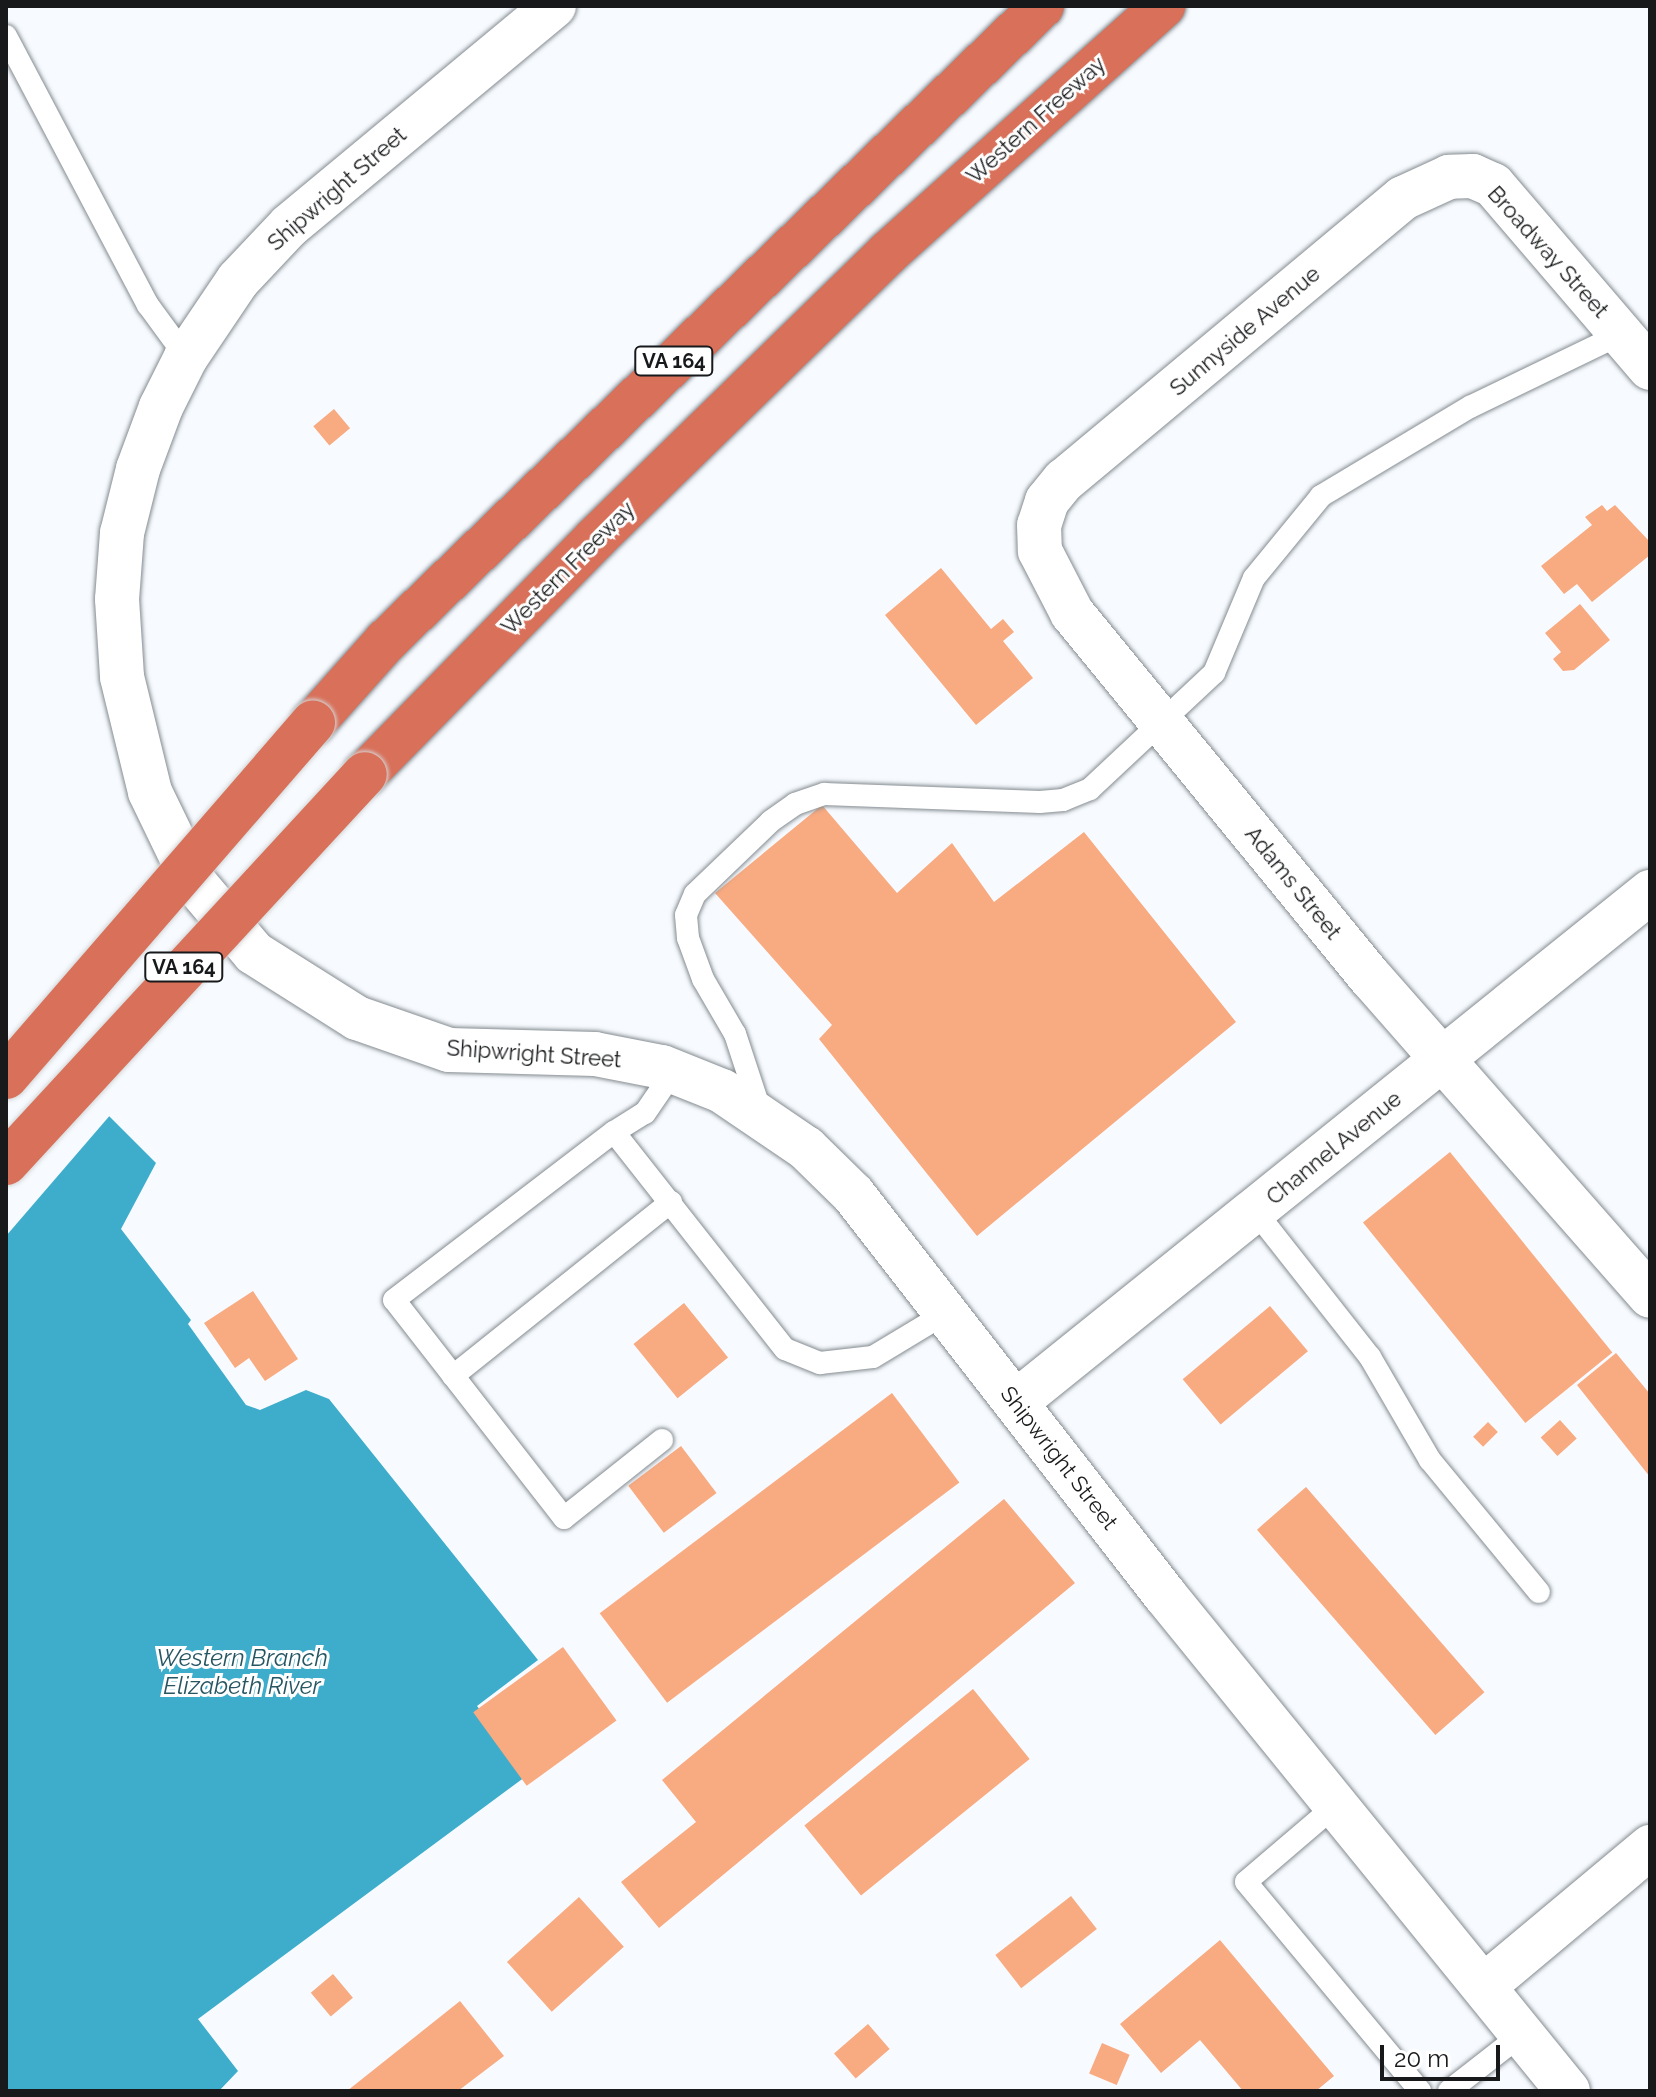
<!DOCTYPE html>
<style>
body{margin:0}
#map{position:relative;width:1656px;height:2097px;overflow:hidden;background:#f7fbff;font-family:Raleway,sans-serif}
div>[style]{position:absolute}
.water>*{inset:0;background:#3eadcc}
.pier>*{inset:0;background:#f7fbff}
.building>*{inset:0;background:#f8aa80;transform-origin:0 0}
.roads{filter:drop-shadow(0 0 2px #848b90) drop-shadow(0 0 2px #848b90)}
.lane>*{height:22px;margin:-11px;padding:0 11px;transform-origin:11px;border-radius:11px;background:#fff}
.street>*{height:44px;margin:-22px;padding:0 22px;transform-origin:22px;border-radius:22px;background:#fff}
.highway>*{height:44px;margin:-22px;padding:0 22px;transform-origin:22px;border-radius:22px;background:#d8705a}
.bridges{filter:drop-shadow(0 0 2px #d5d6d6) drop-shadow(0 0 2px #d5d6d6)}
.highway-bridge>*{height:44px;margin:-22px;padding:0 22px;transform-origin:22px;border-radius:22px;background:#d8705a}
span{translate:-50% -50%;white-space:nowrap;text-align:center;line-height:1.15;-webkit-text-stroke:6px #fff;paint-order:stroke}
.shield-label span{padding:2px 6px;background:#fff;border:2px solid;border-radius:6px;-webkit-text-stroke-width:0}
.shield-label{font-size:20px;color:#17191b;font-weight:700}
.street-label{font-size:22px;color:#17191b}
.water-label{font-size:24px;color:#275663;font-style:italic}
.frame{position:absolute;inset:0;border:8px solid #17191b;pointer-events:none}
.scale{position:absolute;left:1380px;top:2045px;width:120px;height:36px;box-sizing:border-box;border:4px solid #17191b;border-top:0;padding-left:10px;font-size:24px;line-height:28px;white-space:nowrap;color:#17191b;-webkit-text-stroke:6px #fff;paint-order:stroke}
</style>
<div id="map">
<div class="water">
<div style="clip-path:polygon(6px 1036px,103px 1110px,156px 1163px,121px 1229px,191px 1320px,188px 1324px,246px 1405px,260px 1410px,306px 1390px,329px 1399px,538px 1660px,477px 1706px,529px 1774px,198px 2019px,238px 2071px,219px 2091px,6px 2091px)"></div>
</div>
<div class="pier">
<div style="clip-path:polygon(6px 1032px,112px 1113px,6px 1236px)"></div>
</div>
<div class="building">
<div style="left:334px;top:409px;width:25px;height:27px;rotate:50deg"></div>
<div style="clip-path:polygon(1602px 505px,1607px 511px,1615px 505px,1650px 542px,1650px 555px,1592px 602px,1577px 584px,1564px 594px,1541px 566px,1592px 525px,1585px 517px)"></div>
<div style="clip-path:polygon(941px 568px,991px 629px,1003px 619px,1014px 632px,1003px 641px,1033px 678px,976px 725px,885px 615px)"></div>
<div style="clip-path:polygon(1580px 604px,1610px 640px,1574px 670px,1563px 671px,1553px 659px,1561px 652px,1545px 633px)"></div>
<div style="clip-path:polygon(822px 805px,897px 893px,952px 843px,994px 902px,1084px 832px,1236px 1022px,977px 1236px,819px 1039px,832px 1025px,715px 893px)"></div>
<div style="left:1450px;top:1152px;width:258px;height:112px;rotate:51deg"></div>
<div style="clip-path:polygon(253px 1291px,298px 1359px,265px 1381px,249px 1358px,235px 1368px,204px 1323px)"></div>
<div style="left:684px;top:1303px;width:70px;height:65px;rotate:51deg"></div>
<div style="left:1270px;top:1306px;width:59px;height:114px;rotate:50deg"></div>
<div style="clip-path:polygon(1616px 1353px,1650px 1394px,1650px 1477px,1577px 1385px)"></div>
<div style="left:892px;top:1393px;width:112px;height:366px;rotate:53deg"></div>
<div style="left:1560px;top:1420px;width:25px;height:26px;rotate:48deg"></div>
<div style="left:1488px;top:1422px;width:14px;height:21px;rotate:45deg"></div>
<div style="left:681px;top:1446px;width:59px;height:66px;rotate:53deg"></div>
<div style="left:1306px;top:1487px;width:272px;height:65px;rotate:49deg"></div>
<div style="clip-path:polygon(1004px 1499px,1075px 1583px,659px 1928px,621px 1882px,696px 1822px,662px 1780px)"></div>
<div style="left:563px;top:1647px;width:91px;height:111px;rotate:54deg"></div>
<div style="left:973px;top:1689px;width:90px;height:217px;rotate:51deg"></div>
<div style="left:1071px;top:1896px;width:42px;height:96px;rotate:52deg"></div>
<div style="left:579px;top:1897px;width:67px;height:97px;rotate:48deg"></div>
<div style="clip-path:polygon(1220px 1940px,1334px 2076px,1316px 2091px,1243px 2091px,1200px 2040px,1161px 2073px,1120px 2024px)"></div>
<div style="left:333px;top:1974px;width:31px;height:29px;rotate:50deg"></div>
<div style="clip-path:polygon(460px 2001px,504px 2056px,458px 2091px,347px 2091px)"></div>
<div style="left:868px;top:2024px;width:33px;height:45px;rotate:49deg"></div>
<div style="left:1102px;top:2043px;width:30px;height:33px;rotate:23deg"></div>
</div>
<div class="roads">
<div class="lane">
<div style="left:6px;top:36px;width:304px;rotate:62.2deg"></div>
<div style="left:148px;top:305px;width:64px;rotate:53.8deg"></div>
<div style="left:761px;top:1113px;width:83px;rotate:-108.2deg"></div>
<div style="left:735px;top:1034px;width:64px;rotate:-120.2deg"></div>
<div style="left:703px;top:979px;width:44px;rotate:-110.1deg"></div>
<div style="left:688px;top:938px;width:23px;rotate:-95deg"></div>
<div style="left:686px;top:915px;width:23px;rotate:-67deg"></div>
<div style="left:695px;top:894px;width:105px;rotate:-43.8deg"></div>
<div style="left:771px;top:821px;width:29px;rotate:-35deg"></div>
<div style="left:795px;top:804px;width:31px;rotate:-19deg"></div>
<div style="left:824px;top:794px;width:216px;rotate:2.1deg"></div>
<div style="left:1040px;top:802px;width:23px;rotate:-5deg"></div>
<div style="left:1063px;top:800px;width:29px;rotate:-22deg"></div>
<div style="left:1090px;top:789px;width:170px;rotate:-43.1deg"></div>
<div style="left:1214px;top:673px;width:103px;rotate:-67.2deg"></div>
<div style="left:1254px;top:578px;width:106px;rotate:-50.7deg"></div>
<div style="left:1321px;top:496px;width:174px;rotate:-30.9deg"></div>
<div style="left:1470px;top:407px;width:168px;rotate:-25.8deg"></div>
<div style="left:614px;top:1132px;width:276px;rotate:51.8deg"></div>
<div style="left:785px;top:1349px;width:38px;rotate:22deg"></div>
<div style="left:820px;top:1363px;width:53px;rotate:-6.5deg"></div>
<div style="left:873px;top:1357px;width:85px;rotate:-31.1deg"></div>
<div style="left:1255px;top:1211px;width:186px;rotate:51.8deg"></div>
<div style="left:1370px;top:1357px;width:119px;rotate:59.8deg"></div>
<div style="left:1430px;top:1460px;width:171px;rotate:50.5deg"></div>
<div style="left:453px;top:1376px;width:279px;rotate:-38.6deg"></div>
<div style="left:662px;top:1440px;width:125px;rotate:141.5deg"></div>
<div style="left:564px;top:1518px;width:276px;rotate:-127.9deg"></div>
<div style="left:394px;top:1300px;width:277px;rotate:-37.4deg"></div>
<div style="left:614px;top:1132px;width:36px;rotate:-32deg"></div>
<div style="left:645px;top:1113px;width:50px;rotate:-55.7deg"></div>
<div style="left:1336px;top:1805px;width:118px;rotate:139.5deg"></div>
<div style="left:1246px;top:1882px;width:272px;rotate:50.2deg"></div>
<div style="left:1449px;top:2091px;width:93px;rotate:-38deg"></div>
</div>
<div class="street">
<div style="left:554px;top:6px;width:344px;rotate:140.3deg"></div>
<div style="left:289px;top:226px;width:74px;rotate:133.4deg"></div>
<div style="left:238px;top:280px;width:93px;rotate:124deg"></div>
<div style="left:186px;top:357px;width:56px;rotate:116.6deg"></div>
<div style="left:161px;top:407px;width:66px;rotate:110.4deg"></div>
<div style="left:138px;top:469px;width:66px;rotate:104deg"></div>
<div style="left:122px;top:533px;width:66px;rotate:94.3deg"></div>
<div style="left:117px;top:599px;width:78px;rotate:86.3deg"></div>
<div style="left:122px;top:677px;width:118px;rotate:76.3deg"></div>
<div style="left:150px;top:792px;width:99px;rotate:64.2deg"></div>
<div style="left:193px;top:881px;width:94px;rotate:49.7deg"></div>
<div style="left:254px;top:953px;width:122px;rotate:32.3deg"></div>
<div style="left:357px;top:1018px;width:97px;rotate:19.2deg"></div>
<div style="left:449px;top:1050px;width:146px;rotate:1.6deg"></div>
<div style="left:595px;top:1054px;width:68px;rotate:11deg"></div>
<div style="left:662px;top:1067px;width:65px;rotate:21.8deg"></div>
<div style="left:722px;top:1091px;width:102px;rotate:34.2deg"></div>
<div style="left:806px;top:1148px;width:66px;rotate:44.4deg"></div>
<div style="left:853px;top:1194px;width:508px;rotate:52.12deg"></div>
<div style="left:1165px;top:1595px;width:639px;rotate:50.91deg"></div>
<div style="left:1650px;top:368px;width:241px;rotate:-130.6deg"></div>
<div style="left:1493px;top:185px;width:22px;rotate:-156deg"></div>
<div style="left:1473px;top:176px;width:24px;rotate:178deg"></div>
<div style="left:1449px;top:177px;width:51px;rotate:155.5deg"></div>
<div style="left:1403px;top:198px;width:441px;rotate:140.2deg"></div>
<div style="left:1064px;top:480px;width:27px;rotate:129deg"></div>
<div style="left:1047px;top:501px;width:25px;rotate:108deg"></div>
<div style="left:1039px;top:525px;width:26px;rotate:88deg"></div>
<div style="left:1040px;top:551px;width:70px;rotate:62.7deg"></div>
<div style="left:1072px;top:613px;width:472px;rotate:50.7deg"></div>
<div style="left:1371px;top:978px;width:423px;rotate:48.7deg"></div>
<div style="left:1016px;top:1402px;width:814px;rotate:-38.81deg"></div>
<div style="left:1484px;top:1986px;width:217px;rotate:-39.9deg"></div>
</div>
<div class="highway">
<div style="left:313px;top:723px;width:110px;rotate:-48.3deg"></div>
<div style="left:386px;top:641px;width:913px;rotate:-44.07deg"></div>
<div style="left:365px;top:774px;width:329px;rotate:-45.6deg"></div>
<div style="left:595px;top:539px;width:409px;rotate:-44.3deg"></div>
<div style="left:888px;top:253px;width:370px;rotate:-41.9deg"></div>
</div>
</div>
<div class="bridges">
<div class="highway-bridge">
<div style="left:6px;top:1077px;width:469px;rotate:-49.1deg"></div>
<div style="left:6px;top:1163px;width:529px;rotate:-47.3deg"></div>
</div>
</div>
<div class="shield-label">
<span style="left:674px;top:361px">VA 164</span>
<span style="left:184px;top:967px">VA 164</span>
</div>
<div class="street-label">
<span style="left:1036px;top:120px;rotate:-42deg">Western Freeway</span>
<span style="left:337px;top:189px;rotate:-41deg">Shipwright Street</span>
<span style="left:1548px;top:252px;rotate:48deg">Broadway Street</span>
<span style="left:1245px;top:331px;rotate:-40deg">Sunnyside Avenue</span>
<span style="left:568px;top:568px;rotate:-45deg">Western Freeway</span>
<span style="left:1293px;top:883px;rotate:51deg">Adams Street</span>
<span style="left:534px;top:1054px;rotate:4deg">Shipwright Street</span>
<span style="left:1334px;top:1148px;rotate:-39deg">Channel Avenue</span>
<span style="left:1059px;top:1458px;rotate:52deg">Shipwright Street</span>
</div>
<div class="water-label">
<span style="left:242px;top:1672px">Western Branch<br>Elizabeth River</span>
</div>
<div class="frame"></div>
<div class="scale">20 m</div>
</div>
